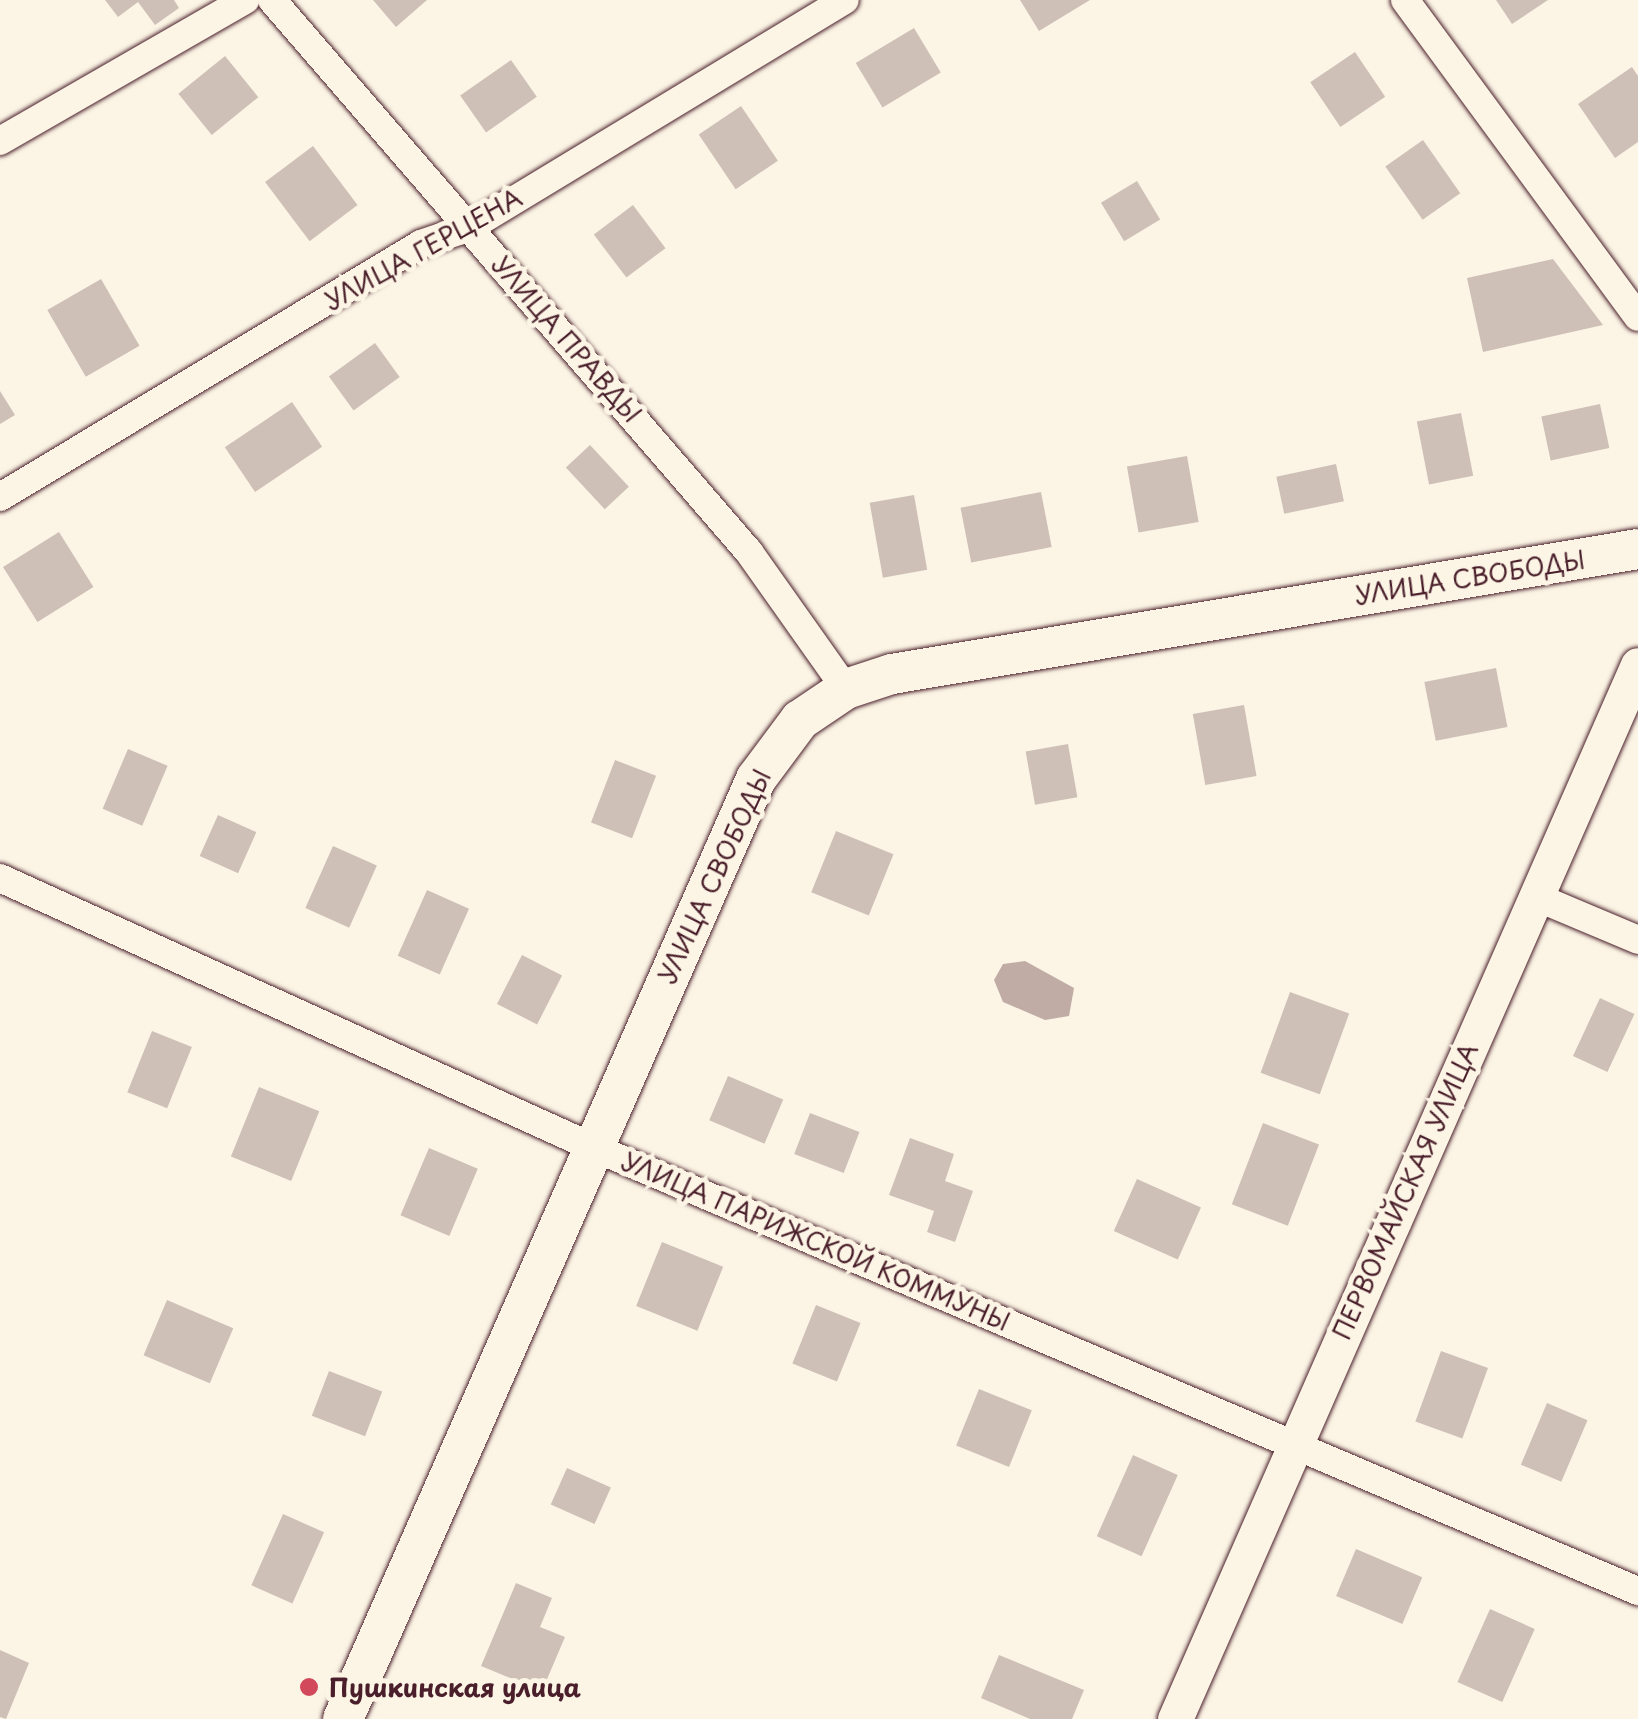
<!DOCTYPE html>
<meta charset="utf-8">
<style>
body{margin:0}
#map{position:relative;width:1638px;height:1719px;overflow:hidden;background:#fcf5e5;font-family:"Playpen Sans",sans-serif}
div>[style]{position:absolute}
.water>*{inset:0;background:#c0aca5}
.building>*{inset:0;background:#cfc0b7;transform-origin:0 0}
.roads{filter:drop-shadow(0 0 2px #4a1f2b) drop-shadow(0 0 2px #4a1f2b)}
.minor>*{height:28px;margin:-14px;padding:0 14px;transform-origin:14px;border-radius:14px;background:#fcf5e5}
.tertiary>*{height:35px;margin:-17.5px;padding:0 17.5px;transform-origin:17.5px;border-radius:17.5px;background:#fcf5e5}
.secondary>*{height:40px;margin:-20px;padding:0 20px;transform-origin:20px;border-radius:20px;background:#fcf5e5}
.dots>*{width:28px;height:28px;translate:-50% -50%;box-sizing:border-box;border:5px solid #fcf5e5;border-radius:50%}
span{translate:-50% -50%;white-space:nowrap;text-align:center;line-height:1.15;-webkit-text-stroke:10px #fcf5e5;paint-order:stroke}
.street-label{font-size:25px;color:#4a1f2b}
.poi-label{font-size:25px;color:#4a1f2b;font-weight:700}
.left{translate:0 -50%;text-align:left}
</style>
<div id="map">
<div class="water">
<div style="clip-path:polygon(1025px 961px,1074px 988px,1069px 1016px,1045px 1020px,1003px 1002px,994px 980px,1003px 964px)"></div>
</div>
<div class="building">
<div style="clip-path:polygon(105px 0,174px 0,179px 8px,155px 25px,138px 2px,118px 17px)"></div>
<div style="clip-path:polygon(373px 0,427px 0,396px 27px)"></div>
<div style="clip-path:polygon(1020px 0,1090px 0,1039px 31px)"></div>
<div style="clip-path:polygon(1496px 0,1548px 0,1512px 24px)"></div>
<div style="left:914px;top:28px;width:52px;height:68px;rotate:59deg"></div>
<div style="left:1355px;top:52px;width:54px;height:54px;rotate:56deg"></div>
<div style="left:225px;top:56px;width:53px;height:60px;rotate:51deg"></div>
<div style="left:511px;top:60px;width:45px;height:62px;rotate:55deg"></div>
<div style="clip-path:polygon(1632px 67px,1638px 76px,1638px 142px,1615px 158px,1578px 104px)"></div>
<div style="left:741px;top:106px;width:66px;height:51px;rotate:56deg"></div>
<div style="left:1423px;top:140px;width:65px;height:46px;rotate:55deg"></div>
<div style="left:313px;top:146px;width:74px;height:60px;rotate:53deg"></div>
<div style="left:1137px;top:181px;width:45px;height:42px;rotate:59deg"></div>
<div style="left:633px;top:205px;width:54px;height:49px;rotate:53deg"></div>
<div style="clip-path:polygon(1553px 259px,1603px 325px,1483px 352px,1467px 278px)"></div>
<div style="left:101px;top:279px;width:77px;height:62px;rotate:60deg"></div>
<div style="left:375px;top:343px;width:42px;height:57px;rotate:54deg"></div>
<div style="clip-path:polygon(0 391px,15px 415px,0 424px)"></div>
<div style="left:292px;top:402px;width:54px;height:81px;rotate:56deg"></div>
<div style="left:1600px;top:404px;width:45px;height:60px;rotate:78deg"></div>
<div style="left:1461px;top:413px;width:64px;height:45px;rotate:79deg"></div>
<div style="left:590px;top:445px;width:57px;height:33px;rotate:47deg"></div>
<div style="left:1187px;top:456px;width:67px;height:61px;rotate:80deg"></div>
<div style="left:1336px;top:464px;width:38px;height:61px;rotate:78deg"></div>
<div style="left:1041px;top:492px;width:56px;height:82px;rotate:79deg"></div>
<div style="left:914px;top:495px;width:76px;height:45px;rotate:80deg"></div>
<div style="left:59px;top:532px;width:65px;height:66px;rotate:58deg"></div>
<div style="left:1496px;top:668px;width:60px;height:73px;rotate:79deg"></div>
<div style="left:1244px;top:705px;width:72px;height:52px;rotate:80deg"></div>
<div style="left:1068px;top:744px;width:54px;height:43px;rotate:80deg"></div>
<div style="left:128px;top:749px;width:43px;height:65px;rotate:23deg"></div>
<div style="left:615px;top:760px;width:44px;height:67px;rotate:21deg"></div>
<div style="left:218px;top:815px;width:42px;height:45px;rotate:24deg"></div>
<div style="left:836px;top:831px;width:62px;height:66px;rotate:22deg"></div>
<div style="left:333px;top:846px;width:48px;height:68px;rotate:24deg"></div>
<div style="left:427px;top:890px;width:46px;height:72px;rotate:24deg"></div>
<div style="left:522px;top:955px;width:45px;height:55px;rotate:27deg"></div>
<div style="left:1290px;top:992px;width:63px;height:86px;rotate:20deg"></div>
<div style="left:1600px;top:998px;width:38px;height:64px;rotate:25deg"></div>
<div style="left:152px;top:1031px;width:43px;height:66px;rotate:22deg"></div>
<div style="left:728px;top:1076px;width:60px;height:48px;rotate:23deg"></div>
<div style="left:259px;top:1087px;width:65px;height:75px;rotate:22deg"></div>
<div style="left:810px;top:1113px;width:53px;height:44px;rotate:21deg"></div>
<div style="left:1263px;top:1123px;width:60px;height:87px;rotate:21deg"></div>
<div style="clip-path:polygon(910px 1138px,954px 1154px,945px 1181px,973px 1191px,955px 1242px,927px 1232px,934px 1211px,889px 1195px)"></div>
<div style="left:429px;top:1148px;width:53px;height:73px;rotate:23deg"></div>
<div style="left:1137px;top:1179px;width:70px;height:57px;rotate:24deg"></div>
<div style="left:662px;top:1242px;width:66px;height:69px;rotate:22deg"></div>
<div style="left:167px;top:1300px;width:72px;height:60px;rotate:23deg"></div>
<div style="left:816px;top:1305px;width:48px;height:63px;rotate:22deg"></div>
<div style="left:1441px;top:1351px;width:50px;height:75px;rotate:20deg"></div>
<div style="left:329px;top:1371px;width:57px;height:48px;rotate:21deg"></div>
<div style="left:979px;top:1389px;width:57px;height:61px;rotate:22deg"></div>
<div style="left:1547px;top:1403px;width:44px;height:67px;rotate:23deg"></div>
<div style="left:1133px;top:1455px;width:49px;height:89px;rotate:24deg"></div>
<div style="left:567px;top:1468px;width:48px;height:40px;rotate:24deg"></div>
<div style="left:283px;top:1514px;width:45px;height:78px;rotate:24deg"></div>
<div style="left:1356px;top:1549px;width:72px;height:51px;rotate:23deg"></div>
<div style="clip-path:polygon(516px 1583px,552px 1598px,540px 1627px,565px 1637px,542px 1691px,481px 1666px)"></div>
<div style="left:1490px;top:1609px;width:49px;height:80px;rotate:24deg"></div>
<div style="clip-path:polygon(0 1650px,29px 1663px,6px 1719px,0 1717px)"></div>
<div style="clip-path:polygon(999px 1655px,1084px 1690px,1072px 1719px,1030px 1719px,981px 1698px)"></div>
</div>
<div class="roads">
<div class="minor">
<div style="left:272px;top:0;width:730px;rotate:49.17deg"></div>
<div style="left:749px;top:552px;width:168px;rotate:54.7deg"></div>
<div style="left:1405px;top:0;width:393px;rotate:53.7deg"></div>
<div style="left:0;top:141px;width:283px;rotate:-29.9deg"></div>
<div style="left:0;top:497px;width:491px;rotate:-31deg"></div>
<div style="left:421px;top:244px;width:52px;rotate:-19.1deg"></div>
<div style="left:470px;top:227px;width:438px;rotate:-31.2deg"></div>
<div style="left:0;top:878px;width:648px;rotate:24.43deg"></div>
<div style="left:590px;top:1146px;width:1139px;rotate:23.01deg"></div>
<div style="left:1534px;top:896px;width:113px;rotate:22.9deg"></div>
</div>
<div class="tertiary">
<div style="left:1175px;top:1719px;width:1151px;rotate:-66.29deg"></div>
</div>
<div class="secondary">
<div style="left:343px;top:1719px;width:1027px;rotate:-66.28deg"></div>
<div style="left:756px;top:779px;width:74px;rotate:-53.3deg"></div>
<div style="left:800px;top:720px;width:55px;rotate:-34deg"></div>
<div style="left:846px;top:689px;width:48px;rotate:-18.1deg"></div>
<div style="left:892px;top:674px;width:756px;rotate:-9.51deg"></div>
</div>
</div>
<div class="dots">
<div style="left:309px;top:1687px;background:#d1495b"></div>
</div>
<div class="street-label">
<span style="left:423px;top:249px;rotate:-29deg">УЛИЦА ГЕРЦЕНА</span>
<span style="left:567px;top:339px;rotate:49deg">УЛИЦА ПРАВДЫ</span>
<span style="left:1470px;top:577px;rotate:-9deg">УЛИЦА СВОБОДЫ</span>
<span style="left:714px;top:876px;rotate:-65deg">УЛИЦА СВОБОДЫ</span>
<span style="left:1405px;top:1191px;rotate:-66deg">ПЕРВОМАЙСКАЯ УЛИЦА</span>
<span style="left:816px;top:1241px;rotate:23deg">УЛИЦА ПАРИЖСКОЙ КОММУНЫ</span>
</div>
<div class="poi-label">
<span class="left" style="left:329px;top:1687px">Пушкинская улица</span>
</div>
</div>
